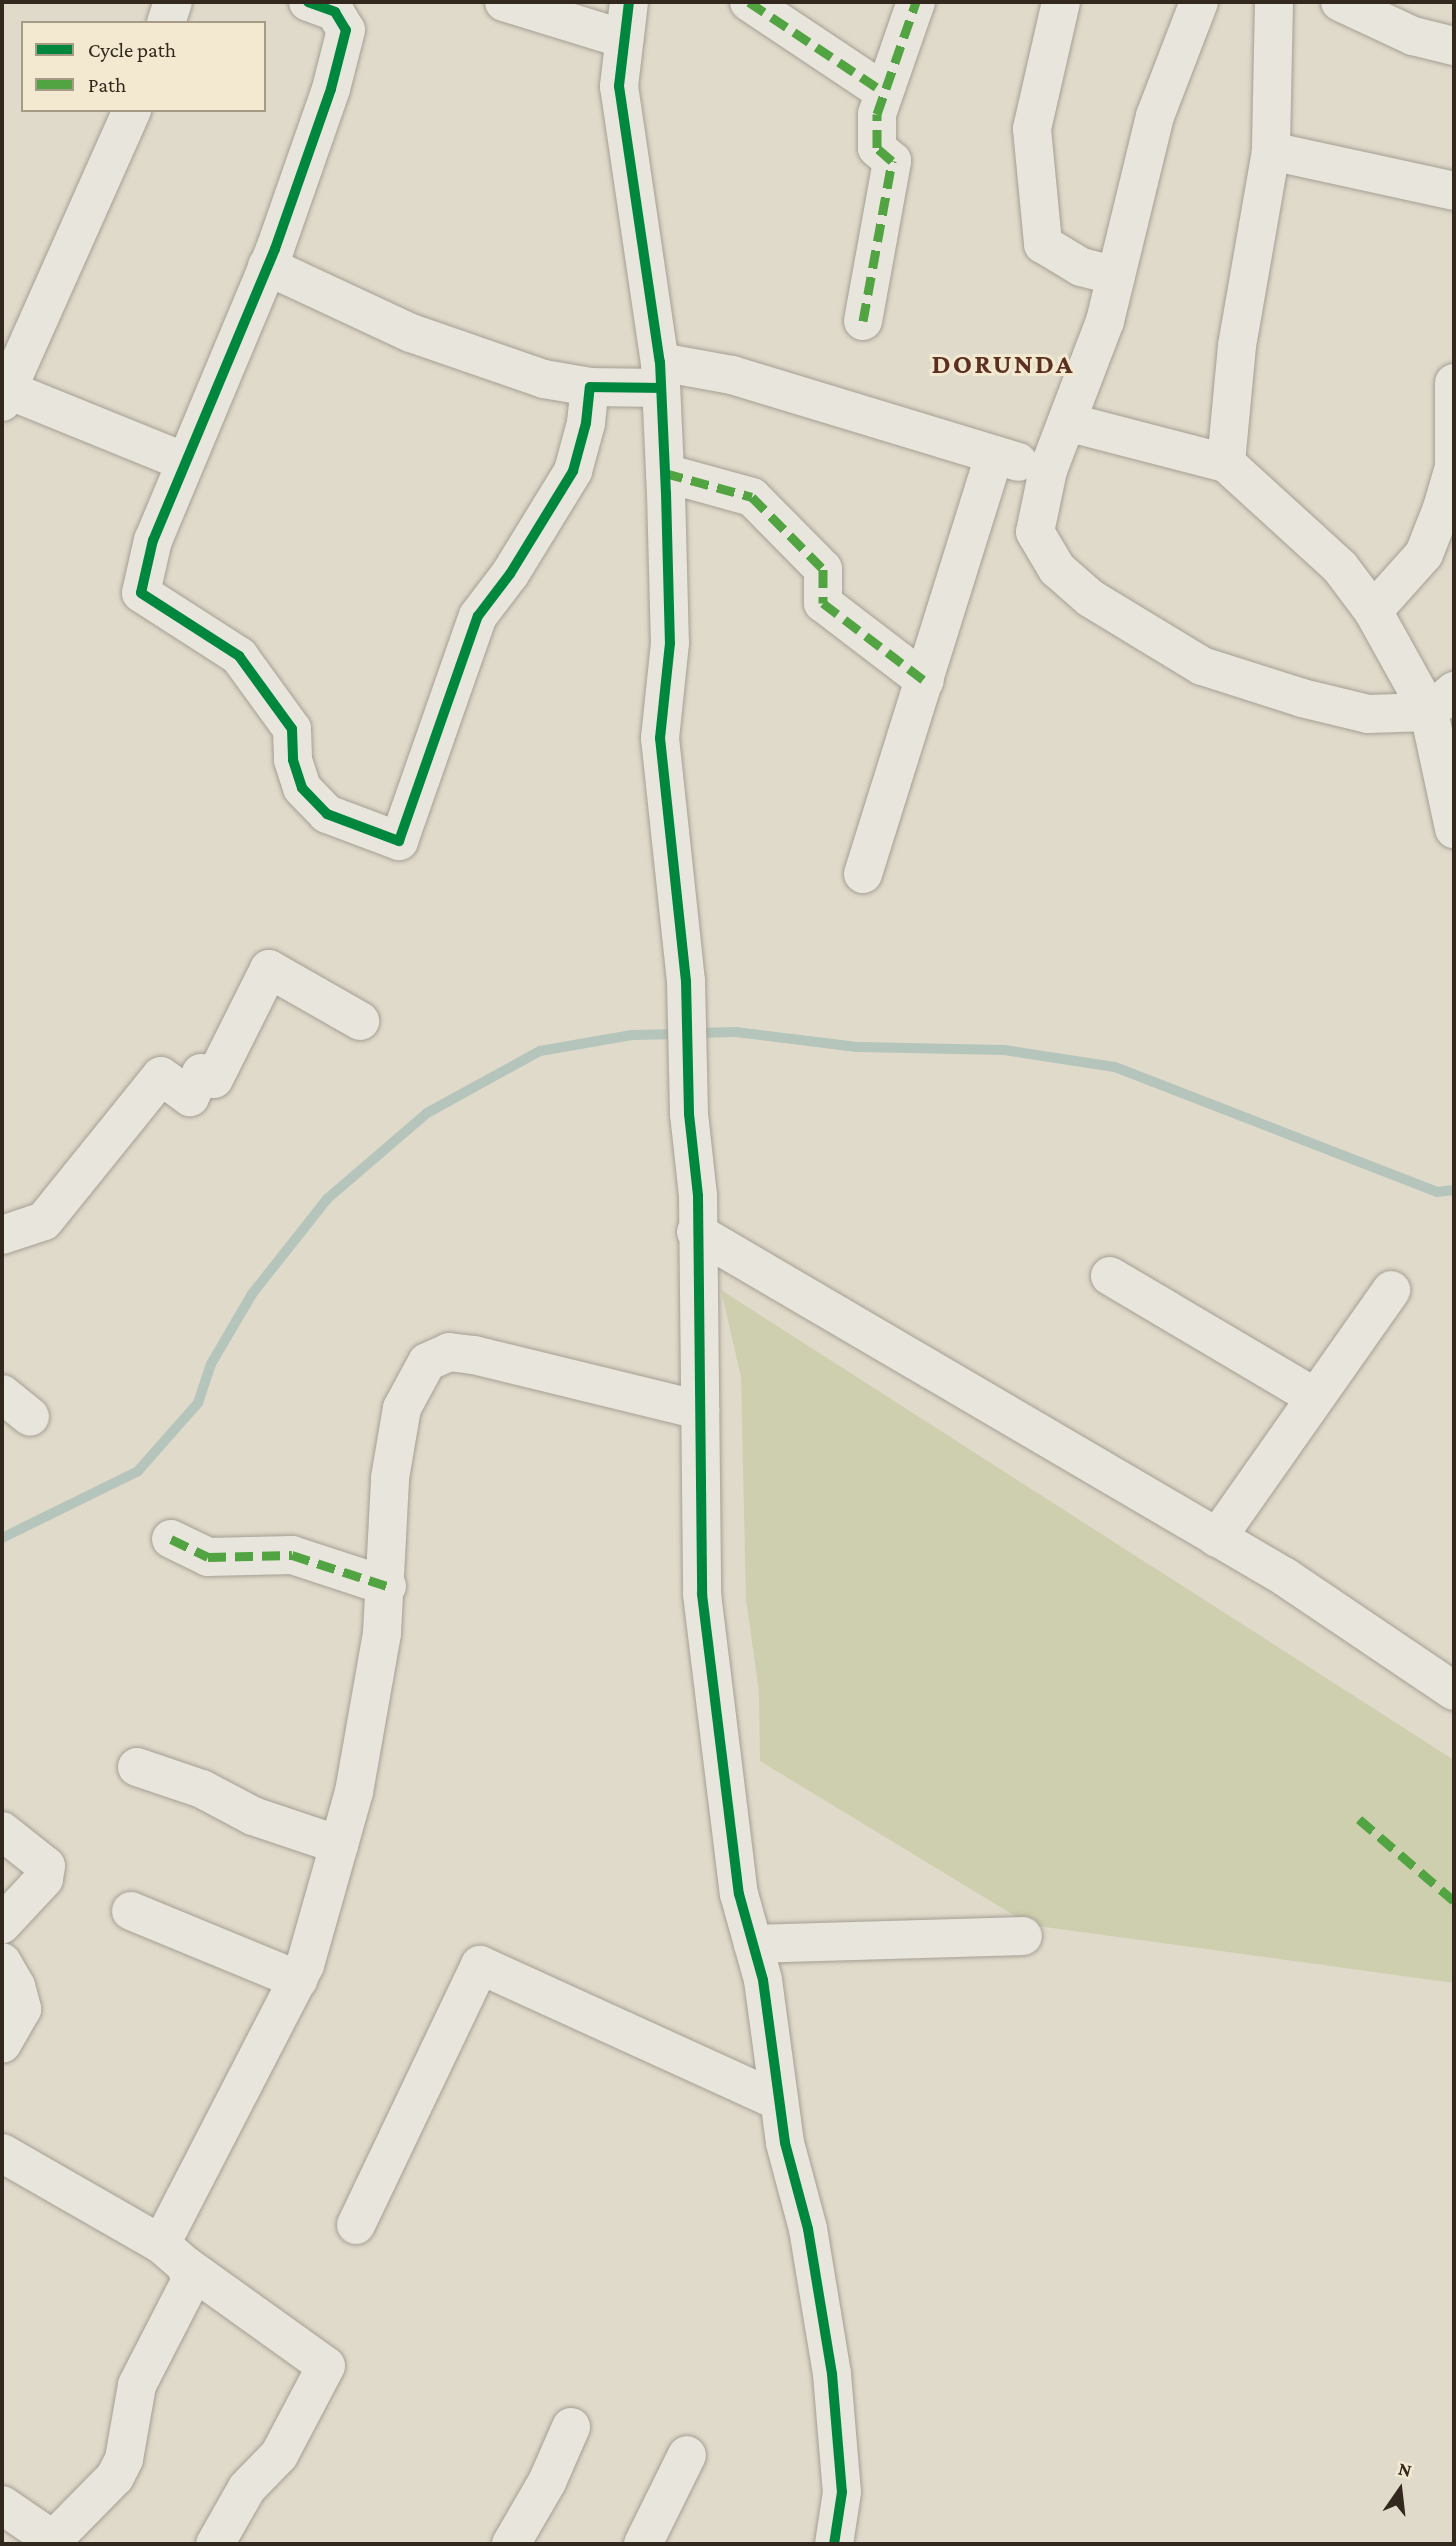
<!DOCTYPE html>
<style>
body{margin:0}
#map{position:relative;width:1456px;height:2546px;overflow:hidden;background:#e0daca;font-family:"Crimson Pro",serif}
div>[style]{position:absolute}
.green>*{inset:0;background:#cecfae}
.stream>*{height:10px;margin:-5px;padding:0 5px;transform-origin:5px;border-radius:5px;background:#b5c5bc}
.roads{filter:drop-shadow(0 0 2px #a59f94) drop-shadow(0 0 2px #a59f94)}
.minor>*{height:38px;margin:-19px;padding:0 19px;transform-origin:19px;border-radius:19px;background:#e8e5dc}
.quiet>*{height:9px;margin-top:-4.5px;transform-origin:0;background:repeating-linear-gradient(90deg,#52a341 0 18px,transparent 0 27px)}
.cycleway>*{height:10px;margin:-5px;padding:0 5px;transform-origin:5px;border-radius:5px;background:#00873e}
span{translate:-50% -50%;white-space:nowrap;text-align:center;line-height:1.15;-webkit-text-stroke:6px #f2e9d0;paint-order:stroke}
.district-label{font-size:28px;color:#5b2f21;font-weight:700;letter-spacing:2px}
.frame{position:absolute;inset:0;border:4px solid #32281d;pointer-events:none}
.legend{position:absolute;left:21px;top:21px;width:245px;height:91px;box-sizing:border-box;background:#f2e9d0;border:2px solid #a59c88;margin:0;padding:9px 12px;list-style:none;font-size:21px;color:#32281d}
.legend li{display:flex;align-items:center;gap:14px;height:35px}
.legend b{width:35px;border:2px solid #a59c88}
.north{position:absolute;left:1365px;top:2455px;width:70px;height:70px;-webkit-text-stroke:5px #f2e9d0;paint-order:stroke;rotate:14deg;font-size:19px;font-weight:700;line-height:28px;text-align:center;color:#32281d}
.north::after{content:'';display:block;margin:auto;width:24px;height:32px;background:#32281d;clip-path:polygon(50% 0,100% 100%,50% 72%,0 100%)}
</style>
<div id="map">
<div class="green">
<div style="clip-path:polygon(721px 1290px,1454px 1760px,1454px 1983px,1030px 1925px,760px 1761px,759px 1692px,746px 1599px,741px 1377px)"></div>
</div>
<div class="stream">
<div style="left:695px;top:1033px;width:41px;rotate:-1.4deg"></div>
<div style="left:736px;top:1032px;width:122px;rotate:7.1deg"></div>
<div style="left:857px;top:1047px;width:147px;rotate:1.2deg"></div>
<div style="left:1004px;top:1050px;width:112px;rotate:8.7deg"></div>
<div style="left:1115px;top:1067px;width:345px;rotate:21.2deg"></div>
<div style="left:1437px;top:1192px;width:17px;rotate:-7deg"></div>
<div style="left:2px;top:1538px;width:152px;rotate:-26.2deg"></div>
<div style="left:138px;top:1471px;width:91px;rotate:-48.6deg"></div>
<div style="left:198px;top:1403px;width:41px;rotate:-71.6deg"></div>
<div style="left:211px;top:1364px;width:81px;rotate:-59.6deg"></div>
<div style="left:252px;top:1294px;width:121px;rotate:-51.7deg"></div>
<div style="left:327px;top:1199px;width:132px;rotate:-40.7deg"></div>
<div style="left:427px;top:1113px;width:129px;rotate:-28.8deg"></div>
<div style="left:540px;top:1051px;width:93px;rotate:-9.9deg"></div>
<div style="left:632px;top:1035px;width:48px;rotate:-1.2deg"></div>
</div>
<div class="roads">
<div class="minor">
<div style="left:308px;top:2px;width:29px;rotate:20deg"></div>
<div style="left:335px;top:12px;width:21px;rotate:59deg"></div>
<div style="left:346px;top:30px;width:61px;rotate:104.3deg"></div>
<div style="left:331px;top:89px;width:170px;rotate:109.3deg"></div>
<div style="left:275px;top:249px;width:316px;rotate:112.7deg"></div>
<div style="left:153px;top:540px;width:54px;rotate:102.8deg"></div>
<div style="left:141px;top:593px;width:117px;rotate:32.7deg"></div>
<div style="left:239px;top:656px;width:90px;rotate:54deg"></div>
<div style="left:292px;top:729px;width:31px;rotate:88deg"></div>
<div style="left:293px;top:760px;width:29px;rotate:72deg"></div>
<div style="left:302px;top:788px;width:36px;rotate:46deg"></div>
<div style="left:327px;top:814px;width:77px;rotate:20.6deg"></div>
<div style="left:399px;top:841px;width:238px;rotate:-70.7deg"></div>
<div style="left:478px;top:616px;width:53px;rotate:-52.7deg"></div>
<div style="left:510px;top:574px;width:121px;rotate:-58.5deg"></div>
<div style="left:573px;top:471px;width:50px;rotate:-74.8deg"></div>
<div style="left:586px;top:423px;width:36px;rotate:-84deg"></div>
<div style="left:590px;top:387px;width:71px;rotate:0.8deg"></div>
<div style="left:504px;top:2px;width:126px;rotate:17.1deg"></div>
<div style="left:629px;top:2px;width:85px;rotate:96.8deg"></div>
<div style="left:619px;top:86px;width:279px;rotate:81.6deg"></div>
<div style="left:660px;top:362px;width:131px;rotate:87.4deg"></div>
<div style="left:666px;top:493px;width:150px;rotate:88.5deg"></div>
<div style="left:670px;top:643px;width:96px;rotate:96deg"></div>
<div style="left:660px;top:738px;width:244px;rotate:83.9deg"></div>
<div style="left:686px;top:981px;width:133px;rotate:88.7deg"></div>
<div style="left:689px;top:1114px;width:82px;rotate:83.7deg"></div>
<div style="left:698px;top:1196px;width:398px;rotate:89.4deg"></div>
<div style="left:702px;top:1594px;width:302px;rotate:83deg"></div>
<div style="left:739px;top:1894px;width:89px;rotate:74.4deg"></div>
<div style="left:763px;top:1980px;width:164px;rotate:82.3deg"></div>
<div style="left:785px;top:2143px;width:89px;rotate:75deg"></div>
<div style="left:808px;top:2229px;width:147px;rotate:80.6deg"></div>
<div style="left:832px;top:2374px;width:118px;rotate:85.2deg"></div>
<div style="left:842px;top:2492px;width:53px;rotate:98.7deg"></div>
<div style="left:749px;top:2px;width:162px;rotate:33.7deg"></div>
<div style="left:1061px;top:2px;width:130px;rotate:102.9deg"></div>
<div style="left:1032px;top:129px;width:116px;rotate:84.5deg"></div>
<div style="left:1043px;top:244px;width:44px;rotate:31.2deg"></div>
<div style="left:1081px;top:267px;width:36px;rotate:14deg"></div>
<div style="left:1199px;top:2px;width:122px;rotate:111.1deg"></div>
<div style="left:1155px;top:116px;width:211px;rotate:103.7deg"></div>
<div style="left:1105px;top:321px;width:160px;rotate:110.9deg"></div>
<div style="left:1048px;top:470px;width:63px;rotate:101.8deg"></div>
<div style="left:1035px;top:532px;width:43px;rotate:59.3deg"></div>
<div style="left:1057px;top:569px;width:44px;rotate:41.3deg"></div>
<div style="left:1090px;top:598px;width:131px;rotate:31.3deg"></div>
<div style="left:1202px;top:666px;width:105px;rotate:17.7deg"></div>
<div style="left:1302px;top:698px;width:68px;rotate:13.6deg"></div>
<div style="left:1368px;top:714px;width:61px;rotate:-1.9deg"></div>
<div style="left:1429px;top:712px;width:33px;rotate:-40deg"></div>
<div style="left:1274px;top:2px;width:149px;rotate:91.2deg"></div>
<div style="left:1271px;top:151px;width:198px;rotate:99.9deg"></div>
<div style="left:1237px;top:346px;width:118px;rotate:95.4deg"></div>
<div style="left:1226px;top:463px;width:154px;rotate:42.4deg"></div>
<div style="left:1340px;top:567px;width:55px;rotate:53.1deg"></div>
<div style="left:1373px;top:611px;width:115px;rotate:61deg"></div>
<div style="left:1429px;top:712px;width:120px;rotate:77.9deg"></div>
<div style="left:1340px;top:2px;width:81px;rotate:25deg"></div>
<div style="left:1413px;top:36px;width:42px;rotate:13.7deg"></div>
<div style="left:166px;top:23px;width:22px;rotate:-72deg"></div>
<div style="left:1271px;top:151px;width:187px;rotate:12.3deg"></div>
<div style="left:267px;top:266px;width:159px;rotate:25deg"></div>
<div style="left:411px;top:333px;width:141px;rotate:19.1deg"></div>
<div style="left:544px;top:379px;width:47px;rotate:9.9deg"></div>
<div style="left:863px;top:321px;width:163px;rotate:-79.7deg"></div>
<div style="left:892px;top:161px;width:20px;rotate:-139deg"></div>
<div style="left:877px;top:148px;width:34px;rotate:-90deg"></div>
<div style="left:877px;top:114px;width:119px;rotate:-70.8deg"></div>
<div style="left:660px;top:362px;width:73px;rotate:10.2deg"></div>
<div style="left:732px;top:375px;width:299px;rotate:16.9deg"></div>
<div style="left:8px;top:390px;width:191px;rotate:22.1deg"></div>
<div style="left:2px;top:402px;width:320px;rotate:-66deg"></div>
<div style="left:1067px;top:422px;width:164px;rotate:14.5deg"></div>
<div style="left:665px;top:473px;width:90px;rotate:15.4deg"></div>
<div style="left:752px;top:497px;width:101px;rotate:45.4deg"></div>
<div style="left:823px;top:569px;width:34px;rotate:90deg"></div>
<div style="left:823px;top:603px;width:128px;rotate:37.4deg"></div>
<div style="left:1373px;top:611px;width:76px;rotate:-48.2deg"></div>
<div style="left:1424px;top:554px;width:49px;rotate:-68.6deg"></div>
<div style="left:1442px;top:508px;width:43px;rotate:-73.7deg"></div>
<div style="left:1454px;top:467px;width:84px;rotate:-90deg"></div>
<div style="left:863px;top:874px;width:439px;rotate:-72.6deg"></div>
<div style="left:696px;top:1232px;width:683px;rotate:30.36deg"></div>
<div style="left:1285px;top:1577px;width:204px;rotate:34deg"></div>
<div style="left:2px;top:1235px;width:44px;rotate:-18.4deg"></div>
<div style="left:44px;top:1221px;width:186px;rotate:-51.1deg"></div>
<div style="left:161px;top:1076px;width:36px;rotate:36deg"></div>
<div style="left:190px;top:1097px;width:26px;rotate:-65deg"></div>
<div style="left:201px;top:1073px;width:14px;rotate:25deg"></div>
<div style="left:214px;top:1079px;width:123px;rotate:-63.4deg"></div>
<div style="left:269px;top:969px;width:105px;rotate:29.7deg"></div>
<div style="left:1110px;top:1276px;width:238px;rotate:30.6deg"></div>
<div style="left:2px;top:1394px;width:36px;rotate:39deg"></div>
<div style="left:1217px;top:1538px;width:303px;rotate:-54.9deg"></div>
<div style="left:171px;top:1539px;width:41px;rotate:25.9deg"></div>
<div style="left:208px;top:1557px;width:84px;rotate:-1.4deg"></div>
<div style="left:292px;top:1555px;width:100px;rotate:18.1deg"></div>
<div style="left:137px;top:1767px;width:69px;rotate:18.7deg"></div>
<div style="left:202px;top:1789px;width:58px;rotate:27.9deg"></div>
<div style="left:253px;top:1816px;width:91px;rotate:18.6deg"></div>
<div style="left:2px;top:1831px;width:56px;rotate:38.5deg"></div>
<div style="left:46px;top:1866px;width:13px;rotate:99deg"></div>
<div style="left:44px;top:1879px;width:62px;rotate:133deg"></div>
<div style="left:131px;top:1911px;width:181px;rotate:22.4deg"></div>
<div style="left:753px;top:1944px;width:270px;rotate:-1.7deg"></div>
<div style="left:2px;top:1962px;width:28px;rotate:60deg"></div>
<div style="left:16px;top:1986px;width:24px;rotate:75deg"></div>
<div style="left:22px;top:2009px;width:40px;rotate:119.7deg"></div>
<div style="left:2px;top:2153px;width:183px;rotate:29.8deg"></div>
<div style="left:356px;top:2225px;width:288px;rotate:-64.5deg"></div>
<div style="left:480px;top:1965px;width:328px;rotate:24.5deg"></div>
<div style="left:185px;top:2265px;width:173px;rotate:35.6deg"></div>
<div style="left:326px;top:2366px;width:101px;rotate:117.8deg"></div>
<div style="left:279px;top:2455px;width:46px;rotate:134.1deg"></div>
<div style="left:247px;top:2488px;width:64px;rotate:119.7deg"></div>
<div style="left:2px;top:2505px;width:69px;rotate:34.4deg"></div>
<div style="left:53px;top:2540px;width:88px;rotate:-45.5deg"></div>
<div style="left:115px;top:2477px;width:20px;rotate:-63deg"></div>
<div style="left:124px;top:2459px;width:75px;rotate:-80deg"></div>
<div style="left:137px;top:2385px;width:118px;rotate:-62.8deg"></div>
<div style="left:191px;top:2280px;width:16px;rotate:-112deg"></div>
<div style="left:185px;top:2265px;width:32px;rotate:-139deg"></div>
<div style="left:161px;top:2244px;width:314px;rotate:-62.7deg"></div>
<div style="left:305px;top:1965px;width:180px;rotate:-74.2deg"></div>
<div style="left:354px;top:1792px;width:161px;rotate:-80deg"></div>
<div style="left:382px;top:1633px;width:155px;rotate:-87deg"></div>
<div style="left:390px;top:1478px;width:71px;rotate:-80.3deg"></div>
<div style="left:402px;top:1408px;width:52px;rotate:-61.5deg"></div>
<div style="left:427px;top:1362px;width:24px;rotate:-24deg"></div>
<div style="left:449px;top:1352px;width:25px;rotate:7deg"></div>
<div style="left:474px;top:1355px;width:233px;rotate:13.7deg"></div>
<div style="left:511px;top:2544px;width:72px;rotate:-59.9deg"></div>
<div style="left:547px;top:2482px;width:60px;rotate:-66.4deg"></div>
<div style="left:643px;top:2544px;width:99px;rotate:-63.7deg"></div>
</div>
</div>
<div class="quiet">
<div style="left:749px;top:2px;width:162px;rotate:33.7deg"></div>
<div style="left:863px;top:321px;width:163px;rotate:-79.7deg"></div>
<div style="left:892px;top:161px;width:20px;rotate:-139deg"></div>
<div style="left:877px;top:148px;width:34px;rotate:-90deg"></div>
<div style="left:877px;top:114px;width:119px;rotate:-70.8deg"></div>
<div style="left:665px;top:473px;width:90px;rotate:15.4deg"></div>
<div style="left:752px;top:497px;width:101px;rotate:45.4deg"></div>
<div style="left:823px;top:569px;width:34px;rotate:90deg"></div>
<div style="left:823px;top:603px;width:128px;rotate:37.4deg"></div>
<div style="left:171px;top:1539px;width:41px;rotate:25.9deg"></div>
<div style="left:208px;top:1557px;width:84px;rotate:-1.4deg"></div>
<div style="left:292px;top:1555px;width:100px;rotate:18.1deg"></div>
<div style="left:1359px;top:1819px;width:125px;rotate:40.8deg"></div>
</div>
<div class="cycleway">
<div style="left:308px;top:2px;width:29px;rotate:20deg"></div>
<div style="left:335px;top:12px;width:21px;rotate:59deg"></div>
<div style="left:346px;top:30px;width:61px;rotate:104.3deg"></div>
<div style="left:331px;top:89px;width:170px;rotate:109.3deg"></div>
<div style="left:275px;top:249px;width:316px;rotate:112.7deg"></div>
<div style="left:153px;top:540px;width:54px;rotate:102.8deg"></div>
<div style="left:141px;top:593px;width:117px;rotate:32.7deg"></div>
<div style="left:239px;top:656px;width:90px;rotate:54deg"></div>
<div style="left:292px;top:729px;width:31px;rotate:88deg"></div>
<div style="left:293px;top:760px;width:29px;rotate:72deg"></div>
<div style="left:302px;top:788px;width:36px;rotate:46deg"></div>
<div style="left:327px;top:814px;width:77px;rotate:20.6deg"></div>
<div style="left:399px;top:841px;width:238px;rotate:-70.7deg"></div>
<div style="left:478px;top:616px;width:53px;rotate:-52.7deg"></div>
<div style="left:510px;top:574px;width:121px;rotate:-58.5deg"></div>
<div style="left:573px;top:471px;width:50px;rotate:-74.8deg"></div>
<div style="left:586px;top:423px;width:36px;rotate:-84deg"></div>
<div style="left:590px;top:387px;width:71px;rotate:0.8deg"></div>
<div style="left:629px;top:2px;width:85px;rotate:96.8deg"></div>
<div style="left:619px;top:86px;width:279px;rotate:81.6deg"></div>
<div style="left:660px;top:362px;width:131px;rotate:87.4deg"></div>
<div style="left:666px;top:493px;width:150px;rotate:88.5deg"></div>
<div style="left:670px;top:643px;width:96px;rotate:96deg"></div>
<div style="left:660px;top:738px;width:244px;rotate:83.9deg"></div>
<div style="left:686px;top:981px;width:133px;rotate:88.7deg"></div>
<div style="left:689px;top:1114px;width:82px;rotate:83.7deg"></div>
<div style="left:698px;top:1196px;width:398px;rotate:89.4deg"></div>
<div style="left:702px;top:1594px;width:302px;rotate:83deg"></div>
<div style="left:739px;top:1894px;width:89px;rotate:74.4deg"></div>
<div style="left:763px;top:1980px;width:164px;rotate:82.3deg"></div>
<div style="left:785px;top:2143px;width:89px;rotate:75deg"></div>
<div style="left:808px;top:2229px;width:147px;rotate:80.6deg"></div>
<div style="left:832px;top:2374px;width:118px;rotate:85.2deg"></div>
<div style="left:842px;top:2492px;width:53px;rotate:98.7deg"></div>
</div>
<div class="district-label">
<span style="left:1003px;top:364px">DORUNDA</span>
</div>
<div class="frame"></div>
<ul class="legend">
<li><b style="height:9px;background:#00873e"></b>Cycle path</li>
<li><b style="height:9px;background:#52a341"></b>Path</li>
</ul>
<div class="north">N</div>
</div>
